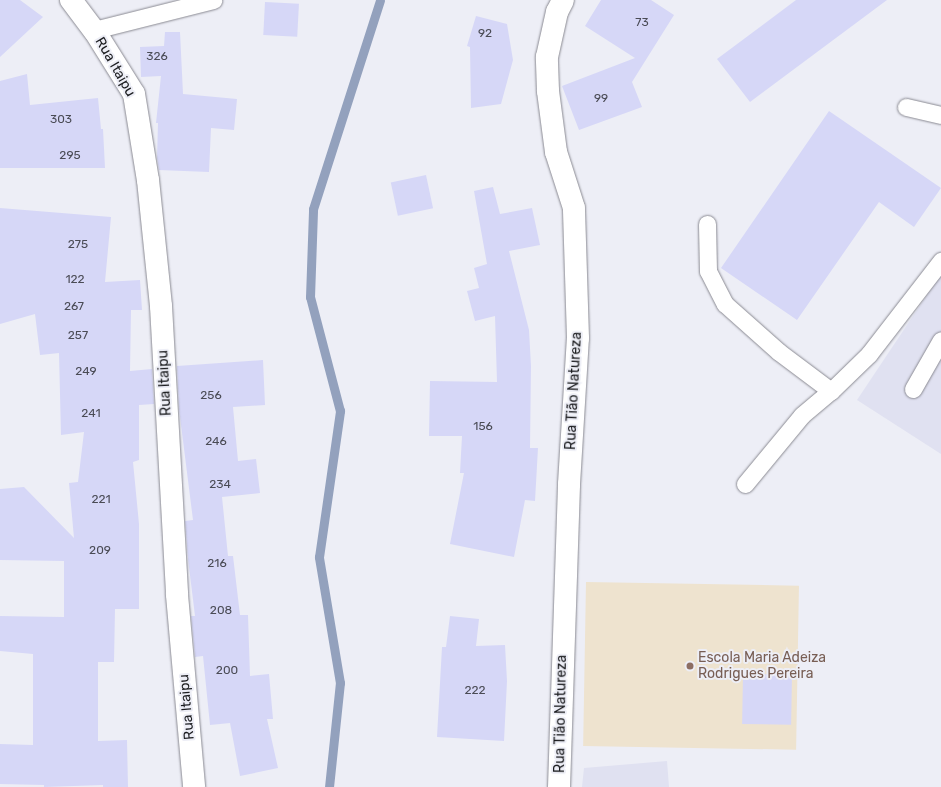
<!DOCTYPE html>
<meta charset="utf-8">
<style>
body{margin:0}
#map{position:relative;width:941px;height:787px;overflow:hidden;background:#edeef6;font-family:Rubik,sans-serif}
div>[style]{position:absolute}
.built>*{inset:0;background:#e0e1f1}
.education>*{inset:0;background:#eee3cf;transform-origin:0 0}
.stream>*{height:9px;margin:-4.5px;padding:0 4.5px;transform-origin:4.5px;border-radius:4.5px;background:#93a1bd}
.building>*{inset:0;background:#d6d7f7;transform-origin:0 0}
.roads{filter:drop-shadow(0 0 1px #8a8a92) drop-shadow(0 0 1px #8a8a92)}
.lane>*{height:17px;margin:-8.5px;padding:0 8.5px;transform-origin:8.5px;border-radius:8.5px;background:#fff}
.street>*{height:22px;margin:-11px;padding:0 11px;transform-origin:11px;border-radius:11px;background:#fff}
.dots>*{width:11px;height:11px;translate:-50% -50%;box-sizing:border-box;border:2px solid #edeef6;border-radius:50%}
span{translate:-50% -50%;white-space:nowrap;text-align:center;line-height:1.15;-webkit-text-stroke:4px #edeef6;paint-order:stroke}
.number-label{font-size:12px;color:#4a4b55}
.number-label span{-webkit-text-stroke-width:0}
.street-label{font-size:14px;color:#1b1c1f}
.education-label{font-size:14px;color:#785e54}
.left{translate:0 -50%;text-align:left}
</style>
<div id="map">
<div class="built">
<div style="clip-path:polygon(941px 274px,941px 454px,857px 400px)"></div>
<div style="clip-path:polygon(667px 761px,669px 787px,582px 787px,584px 768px)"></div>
</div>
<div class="education">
<div style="left:586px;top:582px;width:213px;height:164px;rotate:1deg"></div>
</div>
<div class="stream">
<div style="left:329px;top:787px;width:105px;rotate:-84deg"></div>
<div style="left:340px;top:683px;width:128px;rotate:-99.5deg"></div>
<div style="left:319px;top:557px;width:148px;rotate:-81.8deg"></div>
<div style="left:340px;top:411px;width:118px;rotate:-104.7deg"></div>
<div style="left:310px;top:297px;width:88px;rotate:-88deg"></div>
<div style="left:313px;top:209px;width:219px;rotate:-72.2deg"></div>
</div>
<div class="building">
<div style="clip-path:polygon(0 0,20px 0,43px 17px,0 57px)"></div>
<div style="clip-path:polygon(601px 0,651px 0,674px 15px,632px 82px,642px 107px,579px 130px,562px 86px,635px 58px,585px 26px)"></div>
<div style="clip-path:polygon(796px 0,887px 0,750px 102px,717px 59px)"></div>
<div style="left:265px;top:2px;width:34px;height:33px;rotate:3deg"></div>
<div style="clip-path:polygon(476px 16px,507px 24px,513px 60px,501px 104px,471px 108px,470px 47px,467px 46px)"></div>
<div style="clip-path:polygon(165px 32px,180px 32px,183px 94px,237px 99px,234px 130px,211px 128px,209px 172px,159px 170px,157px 158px,158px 123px,156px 123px,161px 76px,141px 77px,140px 47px,164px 46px)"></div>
<div style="clip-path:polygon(27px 74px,30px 105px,98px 98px,101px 129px,103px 129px,105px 168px,0 168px,0 81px)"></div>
<div style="clip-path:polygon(829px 111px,941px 188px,914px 227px,879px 202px,797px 320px,721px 268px)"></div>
<div style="left:426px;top:175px;width:34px;height:36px;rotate:78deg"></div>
<div style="clip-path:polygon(493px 187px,500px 214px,532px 208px,540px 245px,509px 251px,529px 330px,531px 366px,530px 448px,538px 448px,535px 501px,525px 500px,514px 557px,450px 544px,464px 473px,460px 473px,462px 436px,429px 436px,430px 381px,497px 382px,495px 316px,475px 321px,467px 291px,479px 288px,474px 268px,487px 264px,474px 191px)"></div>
<div style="clip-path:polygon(0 208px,111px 217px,105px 282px,140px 280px,142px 310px,131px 310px,130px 371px,152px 369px,154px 404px,139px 405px,139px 460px,133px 462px,139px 524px,139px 609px,115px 609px,114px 662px,98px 662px,98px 741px,127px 740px,128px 787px,103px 787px,103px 785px,44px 787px,44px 785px,0 784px,0 744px,33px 745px,33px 654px,0 651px,0 616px,64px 617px,64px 561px,0 560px,0 489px,24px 487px,74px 538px,69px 483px,78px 482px,84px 432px,61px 435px,59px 353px,40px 355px,35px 314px,0 324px)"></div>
<div style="clip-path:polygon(263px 360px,265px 405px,233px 407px,238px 461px,256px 459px,260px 493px,222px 497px,228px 556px,233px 556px,240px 615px,248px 615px,250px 676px,269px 674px,273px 719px,267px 719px,278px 768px,240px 776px,230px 723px,210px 725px,203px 656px,195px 657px,191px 616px,195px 616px,188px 559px,185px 521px,193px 520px,179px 409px,177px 366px)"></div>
<div style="clip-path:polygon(450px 616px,479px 619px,476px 646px,505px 645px,507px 681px,504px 741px,437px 737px,442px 647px,446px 647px)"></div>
<div style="left:743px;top:674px;width:49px;height:50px;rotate:1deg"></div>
</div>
<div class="roads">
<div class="lane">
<div style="left:94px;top:30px;width:123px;rotate:-14.1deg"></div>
<div style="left:906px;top:107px;width:36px;rotate:13deg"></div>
<div style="left:707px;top:224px;width:47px;rotate:88.8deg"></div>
<div style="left:708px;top:271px;width:37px;rotate:63deg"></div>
<div style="left:725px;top:304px;width:72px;rotate:41.6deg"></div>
<div style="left:779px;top:352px;width:65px;rotate:36.9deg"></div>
<div style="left:913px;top:389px;width:56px;rotate:-60.3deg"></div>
<div style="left:745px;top:484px;width:89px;rotate:-50.4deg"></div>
<div style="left:802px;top:415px;width:38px;rotate:-40deg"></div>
<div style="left:831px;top:391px;width:53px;rotate:-44.2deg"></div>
<div style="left:869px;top:354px;width:118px;rotate:-52.3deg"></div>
</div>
<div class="street">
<div style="left:71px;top:0;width:38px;rotate:53deg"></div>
<div style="left:94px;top:30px;width:75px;rotate:58deg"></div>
<div style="left:134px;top:94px;width:87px;rotate:80.8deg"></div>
<div style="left:148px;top:180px;width:127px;rotate:84.1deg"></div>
<div style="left:161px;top:306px;width:289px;rotate:86.8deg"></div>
<div style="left:177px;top:595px;width:193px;rotate:84.9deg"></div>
<div style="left:559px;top:787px;width:303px;rotate:-88.1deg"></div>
<div style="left:569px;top:484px;width:146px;rotate:-86.5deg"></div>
<div style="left:578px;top:338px;width:130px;rotate:-91.8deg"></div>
<div style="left:574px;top:208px;width:59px;rotate:-107.8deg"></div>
<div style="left:556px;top:152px;width:62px;rotate:-97.5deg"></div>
<div style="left:548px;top:91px;width:34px;rotate:-92deg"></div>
<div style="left:547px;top:57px;width:46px;rotate:-77.5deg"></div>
<div style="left:557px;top:12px;width:13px;rotate:-63deg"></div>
</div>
</div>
<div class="dots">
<div style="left:690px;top:666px;background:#8d6e63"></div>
</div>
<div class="number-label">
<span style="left:642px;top:23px">73</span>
<span style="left:485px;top:34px">92</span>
<span style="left:157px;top:57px">326</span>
<span style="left:601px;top:99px">99</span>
<span style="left:61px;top:120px">303</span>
<span style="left:70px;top:156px">295</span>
<span style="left:78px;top:245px">275</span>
<span style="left:75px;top:280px">122</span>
<span style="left:74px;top:307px">267</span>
<span style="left:78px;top:336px">257</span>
<span style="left:86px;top:372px">249</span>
<span style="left:211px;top:396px">256</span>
<span style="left:91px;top:414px">241</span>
<span style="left:483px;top:427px">156</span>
<span style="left:216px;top:442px">246</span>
<span style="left:220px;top:485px">234</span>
<span style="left:101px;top:500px">221</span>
<span style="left:100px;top:551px">209</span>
<span style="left:217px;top:564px">216</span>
<span style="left:221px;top:611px">208</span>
<span style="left:227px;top:671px">200</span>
<span style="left:475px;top:691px">222</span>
</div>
<div class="street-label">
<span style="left:115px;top:67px;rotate:60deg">Rua Itaipu</span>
<span style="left:165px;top:383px;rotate:-93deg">Rua Itaipu</span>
<span style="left:574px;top:391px;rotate:-87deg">Rua Tião Natureza</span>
<span style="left:187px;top:707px;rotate:-95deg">Rua Itaipu</span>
<span style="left:561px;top:714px;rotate:-89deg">Rua Tião Natureza</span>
</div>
<div class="education-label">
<span class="left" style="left:698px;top:666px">Escola Maria Adeiza<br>Rodrigues Pereira</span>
</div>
</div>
